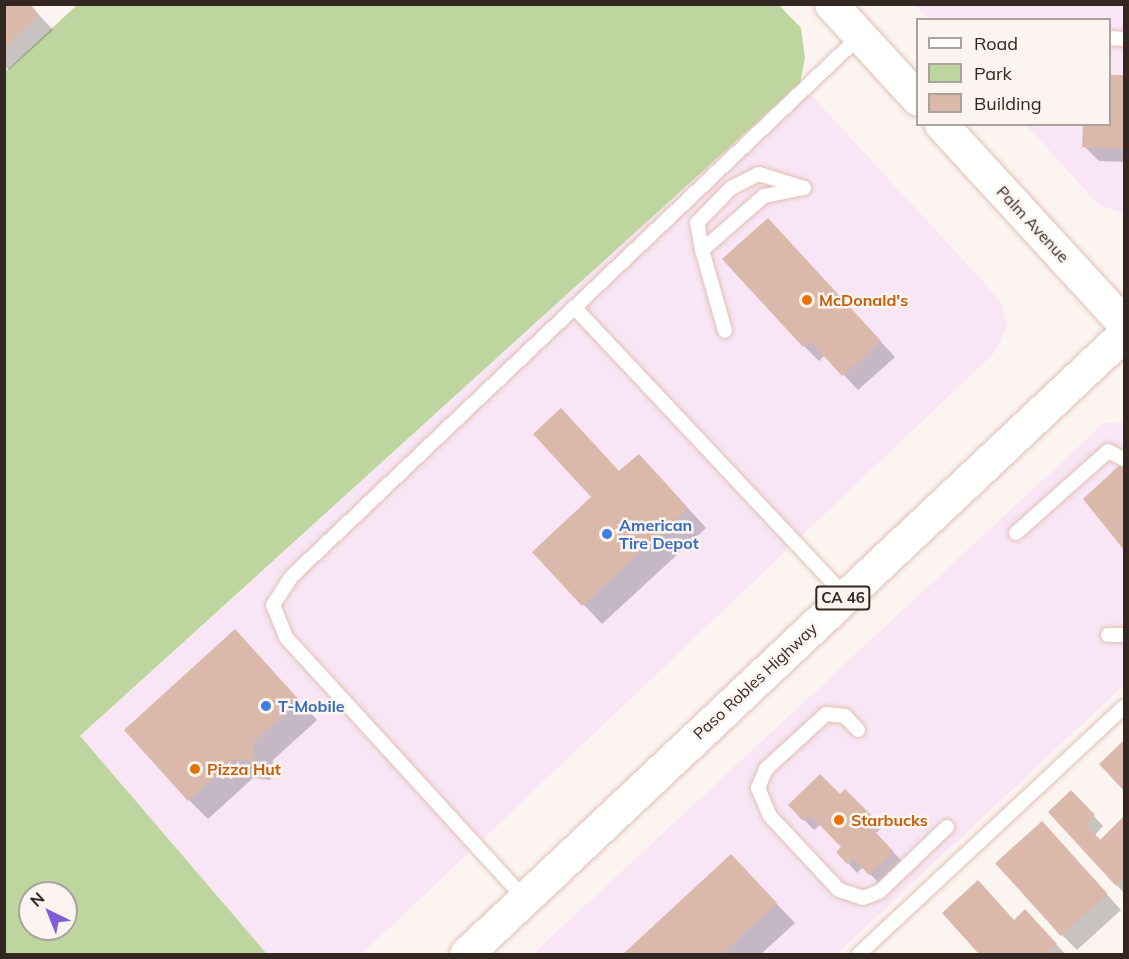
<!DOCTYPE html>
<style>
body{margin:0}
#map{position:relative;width:1129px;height:959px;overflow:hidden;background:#fbf4f1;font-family:Mulish,sans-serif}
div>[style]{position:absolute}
.commercial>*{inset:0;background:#f8e5f5}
.green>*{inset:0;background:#bfd5a0}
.shadow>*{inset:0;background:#0003}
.building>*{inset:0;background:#dbb9aa;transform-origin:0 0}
.roads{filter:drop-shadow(0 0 2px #e2c0b0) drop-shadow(0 0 2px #e2c0b0)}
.service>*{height:14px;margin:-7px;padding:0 7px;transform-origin:7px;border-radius:7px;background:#fff}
.secondary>*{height:33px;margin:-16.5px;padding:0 16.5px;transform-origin:16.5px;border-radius:16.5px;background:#fff}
.trunk>*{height:33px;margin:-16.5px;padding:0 16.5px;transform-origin:16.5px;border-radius:16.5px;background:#fff}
.dots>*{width:16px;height:16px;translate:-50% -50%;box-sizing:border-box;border:3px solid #fbf4f1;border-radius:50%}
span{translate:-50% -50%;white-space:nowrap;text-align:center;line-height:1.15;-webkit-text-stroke:5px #fbf4f1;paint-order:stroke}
.shield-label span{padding:2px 4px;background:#fbf4f1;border:2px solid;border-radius:4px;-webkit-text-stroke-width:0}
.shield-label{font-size:15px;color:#342721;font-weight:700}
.street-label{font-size:16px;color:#342721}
.food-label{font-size:16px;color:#c56008;font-weight:700}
.left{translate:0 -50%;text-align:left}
.shop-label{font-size:16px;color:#366cbe;font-weight:700}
.frame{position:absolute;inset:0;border:6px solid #342721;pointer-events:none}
.legend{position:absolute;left:916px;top:18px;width:195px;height:108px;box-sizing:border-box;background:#fbf4f1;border:2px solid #aba29e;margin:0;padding:8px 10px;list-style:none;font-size:18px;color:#342721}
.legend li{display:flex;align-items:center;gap:12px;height:30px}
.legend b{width:30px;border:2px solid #aba29e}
.north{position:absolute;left:18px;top:881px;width:60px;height:60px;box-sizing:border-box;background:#fbf4f1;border:2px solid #aba29e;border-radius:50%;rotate:317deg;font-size:16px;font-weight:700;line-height:24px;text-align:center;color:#342721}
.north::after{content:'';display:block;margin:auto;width:21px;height:27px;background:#825dd7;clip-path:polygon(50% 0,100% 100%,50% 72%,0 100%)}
</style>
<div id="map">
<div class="commercial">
<div style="clip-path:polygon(915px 5px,1124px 5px,1124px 213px,1099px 205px,1026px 125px,1110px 124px,1110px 20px,929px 19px)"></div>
<div style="clip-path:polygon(800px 83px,1000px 300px,1007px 327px,994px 353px,362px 954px,267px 954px,80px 737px)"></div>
<div style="clip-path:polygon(1105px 422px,1124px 423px,1124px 685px,837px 954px,533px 954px)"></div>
</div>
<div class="green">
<div style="clip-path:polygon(evenodd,77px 5px,778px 4px,801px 28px,805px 58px,800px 83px,80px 736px,267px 954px,5px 954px,5px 72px,77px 5px,30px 893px,66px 893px,66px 929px,30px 929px,30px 893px)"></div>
</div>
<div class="shadow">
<div style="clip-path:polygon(4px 4px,29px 4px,53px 30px,9px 70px,4px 66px)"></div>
<div style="clip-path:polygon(1110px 76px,1124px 77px,1124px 162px,1099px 161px,1084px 146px,1110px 124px)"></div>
<div style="clip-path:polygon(782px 235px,895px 357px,858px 390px,825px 355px,819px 361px,804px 346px)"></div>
<div style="clip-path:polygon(1123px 464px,1124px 466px,1124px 545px,1085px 499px)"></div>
<div style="clip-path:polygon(620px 473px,658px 475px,706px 528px,602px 624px,534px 552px)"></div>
<div style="clip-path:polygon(253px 650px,317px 720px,273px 760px,271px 780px,253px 778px,208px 819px,189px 800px)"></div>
<div style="clip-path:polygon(1123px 743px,1124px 745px,1124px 789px,1101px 764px)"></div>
<div style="clip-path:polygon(840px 796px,855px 801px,881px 828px,875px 834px,903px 862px,880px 884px,863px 867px,857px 873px,848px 863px,843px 847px,821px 824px,814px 830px,790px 805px)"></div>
<div style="clip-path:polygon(1081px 802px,1103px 826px,1095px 835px,1101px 841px,1124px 819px,1124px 893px,1050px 813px)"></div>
<div style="clip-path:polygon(1056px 838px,1121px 910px,1077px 950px,1062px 935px)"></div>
<div style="clip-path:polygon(731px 856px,795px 923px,761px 954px,625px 954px)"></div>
<div style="clip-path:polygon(944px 913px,1040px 926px,1065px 954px,981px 954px)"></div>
</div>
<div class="building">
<div style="clip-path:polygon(5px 4px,30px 4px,39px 15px,5px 47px)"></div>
<div style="clip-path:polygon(1110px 75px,1124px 75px,1124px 149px,1082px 147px,1083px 124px,1110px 124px)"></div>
<div style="clip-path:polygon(768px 218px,881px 341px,842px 376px,810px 341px,803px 347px,722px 259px)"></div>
<div style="clip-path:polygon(561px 408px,619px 471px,639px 454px,688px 508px,582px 606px,532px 552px,591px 497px,533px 434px)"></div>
<div style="clip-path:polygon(1123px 462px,1124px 464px,1124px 550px,1083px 499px)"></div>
<div style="clip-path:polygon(235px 629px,299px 700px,254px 741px,253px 761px,233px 759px,188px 801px,124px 730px)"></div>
<div style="clip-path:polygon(1123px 741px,1124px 743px,1124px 791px,1099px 764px)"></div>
<div style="clip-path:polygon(820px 774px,840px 794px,845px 789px,873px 817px,867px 823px,894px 852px,869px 875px,853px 858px,847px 864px,836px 852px,841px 847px,810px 815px,803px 821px,788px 805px)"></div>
<div style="clip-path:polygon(1071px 790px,1095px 815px,1086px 824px,1100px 840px,1124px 816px,1124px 878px,1116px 886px,1048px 812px)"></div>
<div style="left:1042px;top:821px;width:98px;height:63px;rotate:48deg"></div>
<div style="clip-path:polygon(731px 854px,777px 903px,722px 954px,623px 954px)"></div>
<div style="clip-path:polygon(978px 880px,1014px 920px,1025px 909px,1057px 944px,1045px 954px,979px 954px,942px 913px)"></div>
</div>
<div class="roads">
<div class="service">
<div style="left:1110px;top:38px;width:14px;rotate:4deg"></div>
<div style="left:702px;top:250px;width:27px;rotate:-100deg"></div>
<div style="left:697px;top:223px;width:49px;rotate:-45.8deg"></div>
<div style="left:731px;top:188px;width:31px;rotate:-27deg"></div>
<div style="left:759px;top:174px;width:47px;rotate:17.3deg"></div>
<div style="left:804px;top:188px;width:41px;rotate:168.7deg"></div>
<div style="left:764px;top:196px;width:82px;rotate:138.9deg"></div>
<div style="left:702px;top:250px;width:84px;rotate:74.1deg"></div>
<div style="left:574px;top:307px;width:396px;rotate:46.8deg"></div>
<div style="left:1016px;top:533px;width:123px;rotate:-41.7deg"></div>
<div style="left:1108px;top:451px;width:18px;rotate:27deg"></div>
<div style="left:1108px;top:635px;width:16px"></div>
<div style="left:858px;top:730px;width:19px;rotate:-133deg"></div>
<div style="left:845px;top:716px;width:19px;rotate:-174deg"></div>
<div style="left:826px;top:714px;width:81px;rotate:137.5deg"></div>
<div style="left:766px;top:769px;width:21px;rotate:113deg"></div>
<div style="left:758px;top:788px;width:30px;rotate:67deg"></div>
<div style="left:770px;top:816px;width:101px;rotate:47deg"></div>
<div style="left:839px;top:890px;width:25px;rotate:18deg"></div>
<div style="left:863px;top:898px;width:17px;rotate:-21deg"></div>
<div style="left:879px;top:892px;width:94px;rotate:-43.7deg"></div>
<div style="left:525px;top:899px;width:355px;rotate:-132.4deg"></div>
<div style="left:286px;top:637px;width:35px;rotate:-112deg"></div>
<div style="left:273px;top:605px;width:33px;rotate:-57deg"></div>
<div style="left:291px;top:577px;width:785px;rotate:-43.56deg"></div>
<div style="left:859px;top:954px;width:362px;rotate:-43deg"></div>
</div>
<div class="secondary">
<div style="left:831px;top:4px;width:129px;rotate:47.5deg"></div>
<div style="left:941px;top:124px;width:271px;rotate:47.5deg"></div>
</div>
<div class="trunk">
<div style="left:466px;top:954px;width:904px;rotate:-43.3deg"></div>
</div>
</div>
<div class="dots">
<div style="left:807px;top:300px;background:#e8710a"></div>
<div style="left:607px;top:534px;background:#3f7fe0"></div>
<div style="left:266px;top:706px;background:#3f7fe0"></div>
<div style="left:195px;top:769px;background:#e8710a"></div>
<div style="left:839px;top:820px;background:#e8710a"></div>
</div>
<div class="shield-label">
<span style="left:843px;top:598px">CA 46</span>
</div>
<div class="street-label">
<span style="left:1033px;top:224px;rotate:47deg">Palm Avenue</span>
<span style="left:755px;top:681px;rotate:-43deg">Paso Robles Highway</span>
</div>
<div class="food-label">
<span class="left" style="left:819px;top:300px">McDonald's</span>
<span class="left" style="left:207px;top:769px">Pizza Hut</span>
<span class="left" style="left:851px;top:820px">Starbucks</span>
</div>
<div class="shop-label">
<span class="left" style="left:619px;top:534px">American<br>Tire Depot</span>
<span class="left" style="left:278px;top:706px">T-Mobile</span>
</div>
<div class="frame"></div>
<ul class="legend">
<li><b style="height:8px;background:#fff"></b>Road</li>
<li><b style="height:16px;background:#bfd5a0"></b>Park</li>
<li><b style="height:16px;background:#dbb9aa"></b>Building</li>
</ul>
<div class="north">N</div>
</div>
